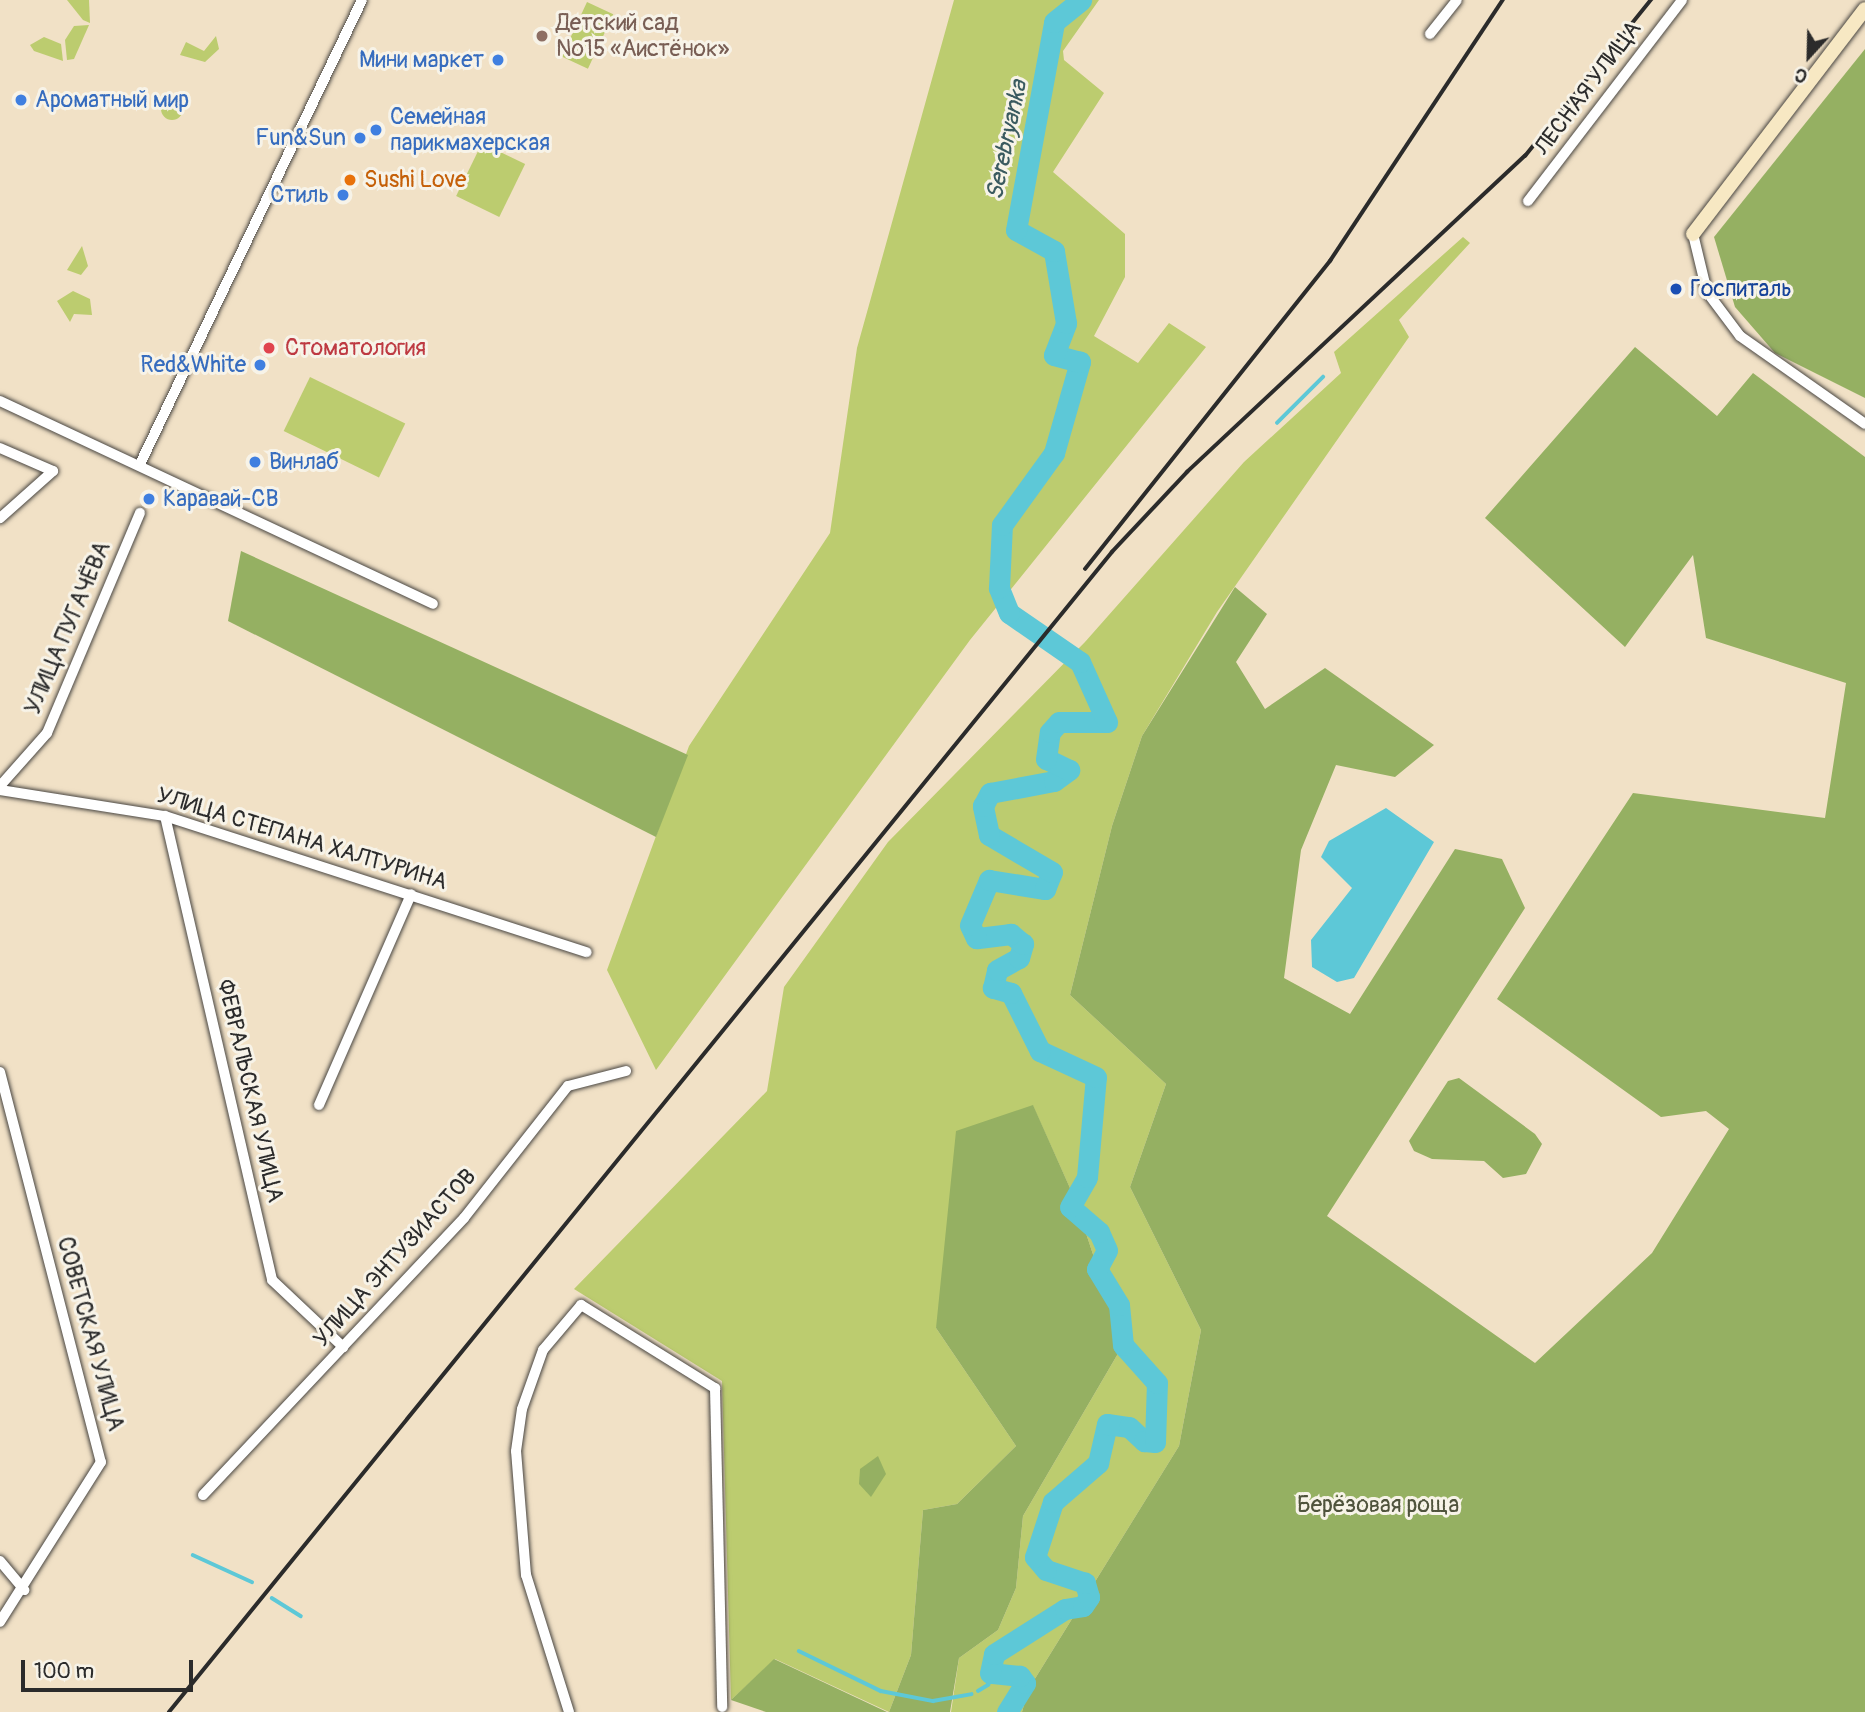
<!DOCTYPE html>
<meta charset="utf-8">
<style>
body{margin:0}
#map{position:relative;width:1865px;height:1712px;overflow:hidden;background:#f1e1c6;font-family:Pangolin,sans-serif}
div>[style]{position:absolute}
.green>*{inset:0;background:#bccc6f;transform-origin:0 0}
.round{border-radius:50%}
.forest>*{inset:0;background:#95b062}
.water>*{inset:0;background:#5dc8d7}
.stream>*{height:3.5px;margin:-1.75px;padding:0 1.75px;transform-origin:1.75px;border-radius:1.75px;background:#5dc8d7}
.river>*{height:21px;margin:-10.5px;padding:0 10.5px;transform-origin:10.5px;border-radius:10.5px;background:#5dc8d7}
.roads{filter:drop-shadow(0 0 2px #494642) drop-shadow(0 0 2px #494642)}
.street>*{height:10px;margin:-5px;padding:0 5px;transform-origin:5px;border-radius:5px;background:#fff}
.secondary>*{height:14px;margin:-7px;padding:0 7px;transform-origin:7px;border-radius:7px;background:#f7e8c3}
.rail>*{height:3.5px;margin:-1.75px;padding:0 1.75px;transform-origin:1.75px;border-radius:1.75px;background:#2b2b2b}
.dots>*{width:19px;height:19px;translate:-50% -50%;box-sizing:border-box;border:4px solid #f7f3e8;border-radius:50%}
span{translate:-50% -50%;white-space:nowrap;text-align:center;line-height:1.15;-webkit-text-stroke:6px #f7f3e8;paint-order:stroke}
.education-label{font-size:23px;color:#785e54}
.left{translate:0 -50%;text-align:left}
.shop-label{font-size:23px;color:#366cbe}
.right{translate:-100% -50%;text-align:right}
.street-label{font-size:23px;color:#2b2b2b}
.food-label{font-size:23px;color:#c56008}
.transit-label{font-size:23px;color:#164399}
.health-label{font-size:23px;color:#be3a42}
.park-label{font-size:23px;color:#4f533c}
.water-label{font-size:24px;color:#3a5a5f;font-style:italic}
.north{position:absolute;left:1774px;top:21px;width:70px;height:70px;-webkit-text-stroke:5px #f7f3e8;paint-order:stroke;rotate:202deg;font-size:19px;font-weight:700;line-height:28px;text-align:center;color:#2b2b2b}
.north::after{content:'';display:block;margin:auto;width:24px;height:32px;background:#2b2b2b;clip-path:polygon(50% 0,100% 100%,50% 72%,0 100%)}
.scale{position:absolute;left:21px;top:1660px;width:172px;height:32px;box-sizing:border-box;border:4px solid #2b2b2b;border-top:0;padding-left:9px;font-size:21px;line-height:24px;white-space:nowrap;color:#2b2b2b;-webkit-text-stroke:5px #f7f3e8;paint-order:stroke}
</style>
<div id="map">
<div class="green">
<div style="clip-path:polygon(67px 0,89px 0,90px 23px,83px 20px)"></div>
<div style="clip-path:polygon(954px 0,1099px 0,1063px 51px,1064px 60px,1104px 93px,1053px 172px,1125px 234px,1125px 277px,1094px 336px,1138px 363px,1169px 323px,1206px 347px,970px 640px,656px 1070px,607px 970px,689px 746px,830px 533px,857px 348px)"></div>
<div style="left:587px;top:2px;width:29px;height:60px;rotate:25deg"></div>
<div style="clip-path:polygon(89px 25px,74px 59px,67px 60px,65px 40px,74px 26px)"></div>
<div style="clip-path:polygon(216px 36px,219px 49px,205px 62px,180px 55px,186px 42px,204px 51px)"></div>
<div style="clip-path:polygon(44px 37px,61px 44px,63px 61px,34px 51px,30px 45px)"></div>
<div class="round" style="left:161px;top:98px;width:22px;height:22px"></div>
<div style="left:482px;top:143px;width:48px;height:59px;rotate:26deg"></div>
<div style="clip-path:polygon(1463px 237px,1470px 243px,1399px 320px,1409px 337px,1217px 612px,1142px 736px,1112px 826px,1070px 995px,1166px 1084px,1130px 1187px,1201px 1330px,1179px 1446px,1028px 1690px,1022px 1712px,951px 1712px,959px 1658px,998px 1630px,1016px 1588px,1023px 1516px,1123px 1345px,1074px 1197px,1033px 1106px,936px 1328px,1016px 1446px,957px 1504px,923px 1510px,911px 1655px,889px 1712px,775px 1659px,731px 1700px,722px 1381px,574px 1289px,767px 1091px,784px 987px,888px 842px,1085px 642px,1244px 462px,1341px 373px,1334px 352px)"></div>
<div style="clip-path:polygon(82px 246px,88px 266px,81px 275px,67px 270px)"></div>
<div style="clip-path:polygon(73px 291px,90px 299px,92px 315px,74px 314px,70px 322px,57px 301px)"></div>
<div style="left:310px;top:377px;width:106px;height:60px;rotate:26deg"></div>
</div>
<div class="forest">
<div style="clip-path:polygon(1865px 49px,1865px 398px,1775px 353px,1735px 307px,1714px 237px)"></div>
<div style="clip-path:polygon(1635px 347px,1717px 416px,1753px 373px,1865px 457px,1865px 1712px,1022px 1712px,1028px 1690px,1179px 1446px,1201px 1330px,1130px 1187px,1166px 1084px,1070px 995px,1112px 826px,1142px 736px,1235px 587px,1267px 614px,1236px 662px,1265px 709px,1325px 668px,1434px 745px,1395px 777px,1336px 765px,1301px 850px,1284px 978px,1350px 1014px,1455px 849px,1502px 859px,1525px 908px,1327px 1216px,1535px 1363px,1652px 1253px,1729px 1129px,1706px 1111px,1661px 1117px,1497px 999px,1633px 793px,1825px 818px,1846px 683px,1706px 638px,1693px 555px,1625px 647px,1485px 518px)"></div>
<div style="clip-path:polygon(241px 551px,688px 755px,656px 837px,228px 621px)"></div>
<div style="clip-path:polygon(1459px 1078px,1535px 1134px,1542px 1144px,1526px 1174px,1503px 1178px,1484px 1161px,1432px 1159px,1414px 1151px,1409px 1141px,1448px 1081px)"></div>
<div style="clip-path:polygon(1033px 1105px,1074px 1197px,1123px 1345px,1023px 1516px,1016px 1588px,998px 1630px,959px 1658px,950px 1712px,889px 1712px,911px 1655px,923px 1510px,957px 1504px,1016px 1446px,936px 1328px,956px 1131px)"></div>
<div style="clip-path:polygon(878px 1456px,886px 1474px,871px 1497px,859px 1484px,860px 1469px)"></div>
<div style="clip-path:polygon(774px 1659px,887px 1712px,766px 1712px,731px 1700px)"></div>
</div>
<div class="water">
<div style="clip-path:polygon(1386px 808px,1434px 842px,1354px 978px,1337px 982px,1312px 967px,1311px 940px,1352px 888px,1321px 857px,1329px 841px)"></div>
</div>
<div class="stream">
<div style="left:1277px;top:423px;width:65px;rotate:-45deg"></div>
<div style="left:193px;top:1555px;width:65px;rotate:24.6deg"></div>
<div style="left:272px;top:1598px;width:34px;rotate:32deg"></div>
<div style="left:799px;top:1651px;width:91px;rotate:26deg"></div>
<div style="left:881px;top:1691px;width:53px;rotate:10.9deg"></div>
<div style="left:933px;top:1701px;width:39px;rotate:-10deg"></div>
<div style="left:978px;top:1691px;width:12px;rotate:-31deg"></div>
<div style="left:988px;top:1685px;width:12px;rotate:-81deg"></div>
</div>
<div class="river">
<div style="left:1007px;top:1712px;width:34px;rotate:-58deg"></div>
<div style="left:1025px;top:1683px;width:9px;rotate:-126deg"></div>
<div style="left:1020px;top:1676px;width:30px;rotate:-174deg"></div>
<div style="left:990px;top:1673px;width:19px;rotate:-78deg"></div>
<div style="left:994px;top:1654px;width:84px;rotate:-32.4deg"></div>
<div style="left:1065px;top:1609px;width:18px;rotate:-9deg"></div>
<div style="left:1083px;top:1606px;width:11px;rotate:-56deg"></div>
<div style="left:1089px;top:1597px;width:15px;rotate:-106deg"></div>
<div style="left:1085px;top:1583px;width:41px;rotate:-161.6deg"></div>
<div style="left:1046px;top:1570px;width:17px;rotate:-130deg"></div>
<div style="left:1035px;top:1557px;width:58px;rotate:-71.9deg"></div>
<div style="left:1053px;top:1502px;width:60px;rotate:-40.9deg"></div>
<div style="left:1098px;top:1463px;width:40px;rotate:-77deg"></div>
<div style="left:1107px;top:1424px;width:22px;rotate:8deg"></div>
<div style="left:1129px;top:1427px;width:21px;rotate:43deg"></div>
<div style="left:1144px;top:1441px;width:11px;rotate:5deg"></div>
<div style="left:1155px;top:1442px;width:59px;rotate:-88.1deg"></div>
<div style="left:1157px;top:1383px;width:51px;rotate:-131.8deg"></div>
<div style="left:1123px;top:1345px;width:40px;rotate:-95.7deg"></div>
<div style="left:1119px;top:1305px;width:42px;rotate:-121.4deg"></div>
<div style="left:1097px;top:1269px;width:21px;rotate:-62deg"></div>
<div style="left:1107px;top:1250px;width:20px;rotate:-114deg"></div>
<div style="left:1099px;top:1232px;width:38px;rotate:-139deg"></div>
<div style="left:1070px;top:1207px;width:34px;rotate:-60deg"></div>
<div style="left:1087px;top:1177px;width:100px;rotate:-84.9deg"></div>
<div style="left:1096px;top:1077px;width:62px;rotate:-155.1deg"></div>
<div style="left:1040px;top:1051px;width:65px;rotate:-116.6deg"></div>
<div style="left:1011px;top:993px;width:19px;rotate:-164deg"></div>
<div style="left:993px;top:988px;width:18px;rotate:-77deg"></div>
<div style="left:997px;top:970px;width:25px;rotate:-29deg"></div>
<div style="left:1019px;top:958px;width:15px;rotate:-74deg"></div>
<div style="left:1023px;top:944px;width:16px;rotate:-140deg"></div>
<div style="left:1011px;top:934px;width:35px;rotate:173deg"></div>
<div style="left:976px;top:938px;width:14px;rotate:-115deg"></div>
<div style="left:970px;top:925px;width:49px;rotate:-67.1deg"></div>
<div style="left:989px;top:880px;width:57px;rotate:9.1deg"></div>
<div style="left:1045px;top:889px;width:18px;rotate:-68deg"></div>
<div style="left:1052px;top:872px;width:73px;rotate:-149.6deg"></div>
<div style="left:989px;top:835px;width:30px;rotate:-102deg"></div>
<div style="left:983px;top:806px;width:15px;rotate:-62deg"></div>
<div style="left:990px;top:793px;width:65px;rotate:-10.6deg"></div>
<div style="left:1054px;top:781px;width:19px;rotate:-36deg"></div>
<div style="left:1069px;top:770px;width:25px;rotate:-154deg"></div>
<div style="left:1046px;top:759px;width:27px;rotate:-82deg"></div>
<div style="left:1050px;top:732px;width:13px;rotate:-48deg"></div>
<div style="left:1059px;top:722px;width:48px"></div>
<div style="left:1107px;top:722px;width:66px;rotate:-114.2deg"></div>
<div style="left:1080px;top:662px;width:86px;rotate:-145.4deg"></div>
<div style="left:1009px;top:613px;width:27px;rotate:-112deg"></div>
<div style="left:999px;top:588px;width:63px;rotate:-87.3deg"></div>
<div style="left:1002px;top:525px;width:89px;rotate:-54.2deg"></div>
<div style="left:1054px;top:453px;width:95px;rotate:-74.1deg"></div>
<div style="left:1080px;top:362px;width:27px;rotate:-165deg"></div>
<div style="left:1054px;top:355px;width:34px;rotate:-69deg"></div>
<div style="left:1066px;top:323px;width:73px;rotate:-99.5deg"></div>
<div style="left:1054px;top:251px;width:43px;rotate:-151.1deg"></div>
<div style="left:1016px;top:230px;width:211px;rotate:-79.6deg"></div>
<div style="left:1054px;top:22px;width:35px;rotate:-39deg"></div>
</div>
<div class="roads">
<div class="street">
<div style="left:1430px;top:34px;width:43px;rotate:-51.5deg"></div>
<div style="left:1528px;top:201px;width:253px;rotate:-52.5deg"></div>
<div style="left:1693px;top:234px;width:60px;rotate:76.4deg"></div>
<div style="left:1707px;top:292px;width:55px;rotate:53.1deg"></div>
<div style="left:1740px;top:336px;width:153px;rotate:35.1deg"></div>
<div style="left:0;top:401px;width:478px;rotate:25.1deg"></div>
<div style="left:0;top:448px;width:58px;rotate:23.5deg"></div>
<div style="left:53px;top:471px;width:71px;rotate:138.4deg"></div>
<div style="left:140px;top:464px;width:514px;rotate:-64.43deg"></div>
<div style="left:0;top:786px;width:71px;rotate:-48.4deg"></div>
<div style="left:47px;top:733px;width:239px;rotate:-67.1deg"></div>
<div style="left:0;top:790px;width:167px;rotate:9deg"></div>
<div style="left:165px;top:816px;width:443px;rotate:17.9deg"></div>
<div style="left:165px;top:816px;width:476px;rotate:77deg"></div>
<div style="left:272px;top:1280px;width:98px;rotate:43.3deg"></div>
<div style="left:0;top:1072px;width:403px;rotate:75.5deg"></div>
<div style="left:101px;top:1462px;width:189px;rotate:122.3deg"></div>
<div style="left:319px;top:1105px;width:230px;rotate:-66.4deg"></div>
<div style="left:203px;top:1495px;width:381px;rotate:-46.7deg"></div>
<div style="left:464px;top:1218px;width:168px;rotate:-51.8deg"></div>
<div style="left:568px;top:1086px;width:60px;rotate:-14.5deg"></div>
<div style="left:0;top:1561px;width:38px;rotate:50deg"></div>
<div style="left:569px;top:1712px;width:144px;rotate:-107.4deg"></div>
<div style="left:526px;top:1575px;width:124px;rotate:-94.6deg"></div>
<div style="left:516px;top:1451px;width:42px;rotate:-81.9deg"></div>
<div style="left:522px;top:1409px;width:63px;rotate:-70.4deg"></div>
<div style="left:543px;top:1350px;width:59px;rotate:-49.8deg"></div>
<div style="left:581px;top:1305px;width:158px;rotate:31.8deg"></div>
<div style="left:715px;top:1388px;width:319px;rotate:88.7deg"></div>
</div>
<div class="secondary">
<div style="left:1693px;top:234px;width:283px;rotate:-52.6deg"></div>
</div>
</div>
<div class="rail">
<div style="left:1085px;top:569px;width:394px;rotate:-51.5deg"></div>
<div style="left:1330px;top:261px;width:313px;rotate:-56.5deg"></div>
<div style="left:169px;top:1712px;width:1495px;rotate:-50.89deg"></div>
<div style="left:1112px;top:552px;width:110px;rotate:-46.8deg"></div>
<div style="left:1187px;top:472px;width:463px;rotate:-43.1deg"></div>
<div style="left:1525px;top:156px;width:201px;rotate:-51.1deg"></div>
</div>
<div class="dots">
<div style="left:542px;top:36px;background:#8d6e63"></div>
<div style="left:498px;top:60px;background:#3f7fe0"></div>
<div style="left:21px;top:100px;background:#3f7fe0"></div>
<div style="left:376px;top:130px;background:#3f7fe0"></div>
<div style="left:360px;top:138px;background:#3f7fe0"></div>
<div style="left:350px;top:180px;background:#e8710a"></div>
<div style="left:343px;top:195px;background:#3f7fe0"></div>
<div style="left:1676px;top:289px;background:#1a4fb4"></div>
<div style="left:269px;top:348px;background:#e0444e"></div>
<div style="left:260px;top:365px;background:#3f7fe0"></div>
<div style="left:255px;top:462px;background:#3f7fe0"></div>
<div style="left:149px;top:499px;background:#3f7fe0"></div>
</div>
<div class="education-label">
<span class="left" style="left:556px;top:36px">Детский сад<br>№15 «Аистёнок»</span>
</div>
<div class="shop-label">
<span class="right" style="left:484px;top:60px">Мини маркет</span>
<span class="left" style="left:35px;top:100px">Ароматный мир</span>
<span class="left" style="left:390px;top:130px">Семейная<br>парикмахерская</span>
<span class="right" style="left:346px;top:138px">Fun&amp;Sun</span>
<span class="right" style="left:329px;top:195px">Стиль</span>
<span class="right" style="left:246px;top:365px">Red&amp;White</span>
<span class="left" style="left:269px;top:462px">Винлаб</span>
<span class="left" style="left:163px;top:499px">Каравай-СВ</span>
</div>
<div class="street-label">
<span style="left:1588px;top:88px;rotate:-53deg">ЛЕСНАЯ УЛИЦА</span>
<span style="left:68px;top:628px;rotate:-67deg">УЛИЦА ПУГАЧЁВА</span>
<span style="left:302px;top:839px;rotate:17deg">УЛИЦА СТЕПАНА ХАЛТУРИНА</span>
<span style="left:250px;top:1091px;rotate:77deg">ФЕВРАЛЬСКАЯ УЛИЦА</span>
<span style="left:395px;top:1258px;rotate:-48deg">УЛИЦА ЭНТУЗИАСТОВ</span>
<span style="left:90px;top:1334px;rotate:75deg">СОВЕТСКАЯ УЛИЦА</span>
</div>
<div class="food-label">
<span class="left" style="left:364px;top:180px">Sushi Love</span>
</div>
<div class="transit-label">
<span class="left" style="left:1690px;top:289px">Госпиталь</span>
</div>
<div class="health-label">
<span class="left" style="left:285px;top:348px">Стоматология</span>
</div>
<div class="park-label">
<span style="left:1378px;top:1505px">Берёзовая роща</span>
</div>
<div class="water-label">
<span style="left:1007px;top:140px;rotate:-78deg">Serebryanka</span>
</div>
<div class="north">С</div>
<div class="scale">100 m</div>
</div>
